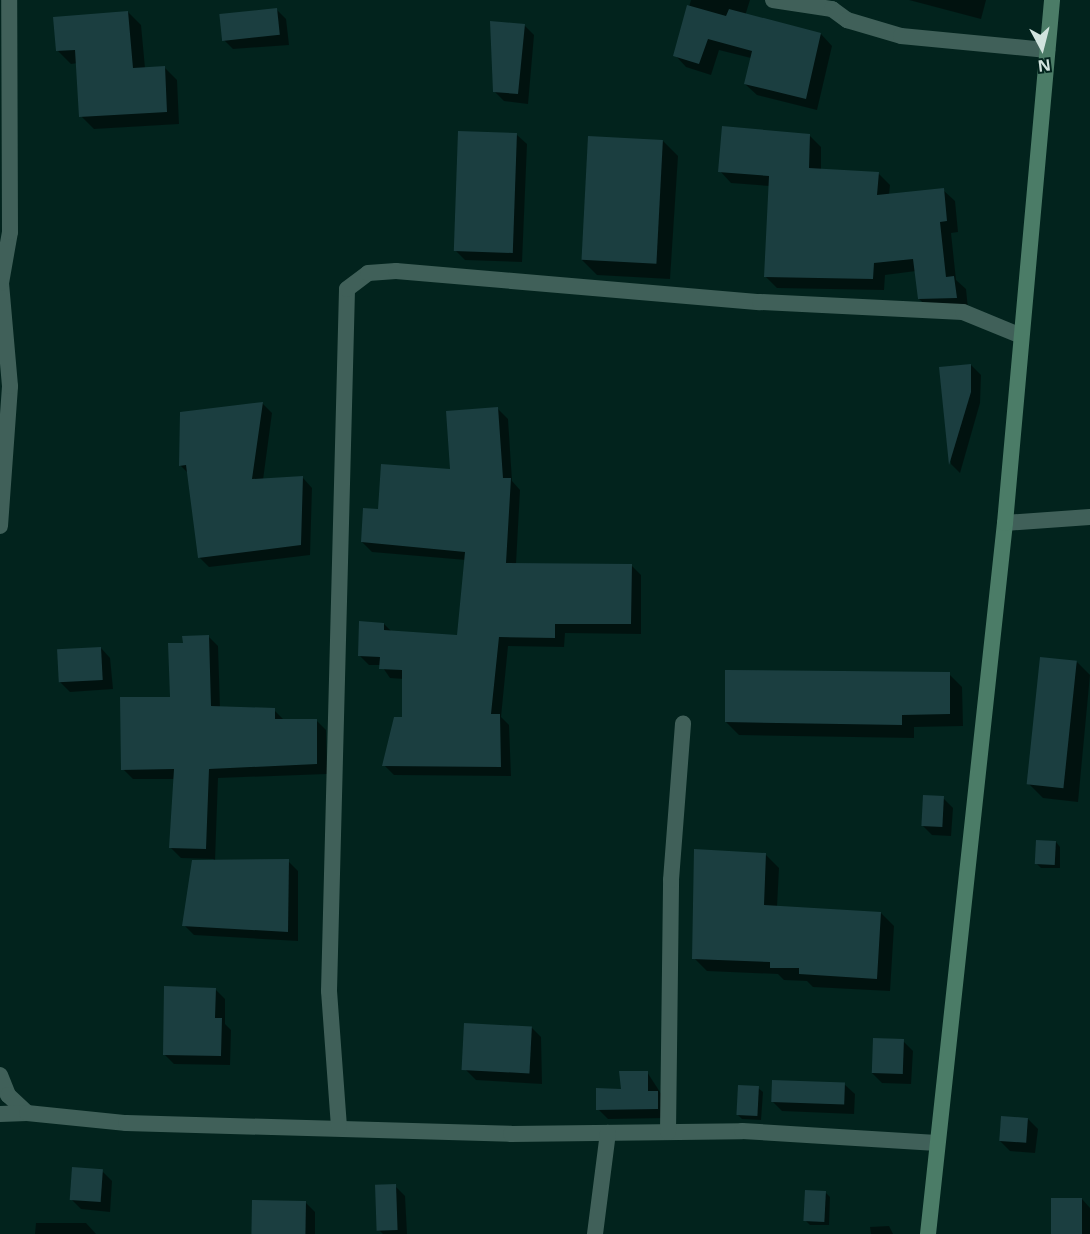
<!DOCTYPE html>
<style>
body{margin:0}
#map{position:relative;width:1090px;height:1234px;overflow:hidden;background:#02231d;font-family:"Open Sans",sans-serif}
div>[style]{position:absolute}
.shadow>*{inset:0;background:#0007}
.building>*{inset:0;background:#1b3e40;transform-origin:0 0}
.minor>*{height:16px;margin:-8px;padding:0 8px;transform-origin:8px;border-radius:8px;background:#406059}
.secondary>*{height:16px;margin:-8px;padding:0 8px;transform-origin:8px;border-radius:8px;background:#4b7c67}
span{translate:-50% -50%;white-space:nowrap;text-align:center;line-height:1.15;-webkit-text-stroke:4.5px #02231d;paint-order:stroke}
.north{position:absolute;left:1012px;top:18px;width:60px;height:60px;-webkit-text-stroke:4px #02231d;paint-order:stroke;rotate:173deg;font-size:16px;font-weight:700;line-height:24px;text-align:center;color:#d1e3de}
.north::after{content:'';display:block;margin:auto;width:21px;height:27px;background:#d1e3de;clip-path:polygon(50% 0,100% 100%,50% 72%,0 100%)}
</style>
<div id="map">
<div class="shadow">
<div style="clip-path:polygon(691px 0,750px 0,745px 16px,821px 34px,832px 46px,817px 110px,757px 95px,745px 84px,751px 58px,719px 50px,711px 75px,686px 67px,675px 55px)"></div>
<div style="clip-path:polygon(909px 0,986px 0,981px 19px)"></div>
<div style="clip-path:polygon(276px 9px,286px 19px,289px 45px,233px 49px,223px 39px)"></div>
<div style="clip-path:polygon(128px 12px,141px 25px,145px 68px,164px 67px,177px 80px,179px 124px,94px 129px,81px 116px,78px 63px,71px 64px,58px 51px)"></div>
<div style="clip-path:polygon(524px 25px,534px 35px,528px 104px,504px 101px,494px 91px)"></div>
<div style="clip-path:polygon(517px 135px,527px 144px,522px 262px,465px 260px,455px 250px)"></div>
<div style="clip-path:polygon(809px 135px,821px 147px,821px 170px,878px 173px,890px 185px,889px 195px,943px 190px,955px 201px,958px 232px,951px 233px,956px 280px,966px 289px,968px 309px,931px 310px,919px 299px,916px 271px,885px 275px,884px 290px,777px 288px,765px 276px,770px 186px,731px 183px,720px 171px)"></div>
<div style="clip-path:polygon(663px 141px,678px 156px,670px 279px,597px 275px,582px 260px)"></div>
<div style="clip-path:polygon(971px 365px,981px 375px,980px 403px,960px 473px,951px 464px,940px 368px)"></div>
<div style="clip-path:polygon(262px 403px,272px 413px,263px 480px,303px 478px,312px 488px,310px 555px,209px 567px,199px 557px,189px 474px,180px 465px)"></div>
<div style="clip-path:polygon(498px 409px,508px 419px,512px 481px,520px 490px,516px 564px,631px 565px,641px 575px,641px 634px,565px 633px,564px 647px,508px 646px,501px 717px,509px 725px,511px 776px,394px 775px,384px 765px,404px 718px,404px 679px,390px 678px,381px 665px,369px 665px,359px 655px,384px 624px,392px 632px,458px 636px,466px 560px,372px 552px,362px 542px,380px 510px,452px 470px)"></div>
<div style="clip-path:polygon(208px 636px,218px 646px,220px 708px,274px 710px,284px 720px,316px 720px,326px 730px,327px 774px,218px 778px,215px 861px,288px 861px,298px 871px,298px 941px,194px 935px,184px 925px,214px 859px,181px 858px,171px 848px,175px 779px,133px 779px,123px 769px,171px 698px,184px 644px)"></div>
<div style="clip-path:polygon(101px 648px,110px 658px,113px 689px,70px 692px,60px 682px)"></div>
<div style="clip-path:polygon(1077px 662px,1090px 675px,1078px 802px,1043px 798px,1028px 783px)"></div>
<div style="clip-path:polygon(949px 674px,962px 687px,963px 726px,914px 727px,914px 738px,739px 735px,726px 722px)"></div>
<div style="clip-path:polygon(943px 798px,953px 808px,951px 836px,932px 835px,922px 825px)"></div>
<div style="clip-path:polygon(1056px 842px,1060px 847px,1060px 868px,1041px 868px,1037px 864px)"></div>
<div style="clip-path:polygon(766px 855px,779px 868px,777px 907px,881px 913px,894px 926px,890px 991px,813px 987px,807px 981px,784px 980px,778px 974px,707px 971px,694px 958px)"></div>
<div style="clip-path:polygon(215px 989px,225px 999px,225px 1024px,231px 1030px,230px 1065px,174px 1064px,164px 1054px)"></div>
<div style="clip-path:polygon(531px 1027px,541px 1037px,542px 1084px,476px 1080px,466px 1070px)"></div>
<div style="clip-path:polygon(903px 1041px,913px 1051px,911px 1084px,882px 1083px,872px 1073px)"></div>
<div style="clip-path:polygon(647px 1072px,667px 1103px,667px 1118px,608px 1119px,598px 1109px)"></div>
<div style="clip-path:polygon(845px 1085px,855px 1094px,854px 1114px,782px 1111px,772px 1101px)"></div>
<div style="clip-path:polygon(758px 1088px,763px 1092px,761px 1120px,742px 1119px,738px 1115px)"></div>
<div style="clip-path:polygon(1028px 1119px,1038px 1129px,1035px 1153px,1010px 1151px,1000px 1141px)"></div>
<div style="clip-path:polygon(102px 1171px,112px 1181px,110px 1212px,81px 1209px,71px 1199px)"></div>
<div style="clip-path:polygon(395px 1186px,405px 1196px,407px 1234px,383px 1234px,379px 1230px)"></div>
<div style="clip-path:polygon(826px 1193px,830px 1197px,829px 1225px,810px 1225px,805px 1220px)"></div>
<div style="clip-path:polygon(1082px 1199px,1090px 1208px,1090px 1234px,1052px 1234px)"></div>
<div style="clip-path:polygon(305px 1202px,315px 1212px,315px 1234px,253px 1234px)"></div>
<div style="clip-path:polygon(36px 1223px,86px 1223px,96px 1234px,35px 1234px)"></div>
<div style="clip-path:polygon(889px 1226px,893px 1234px,871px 1234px,870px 1227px)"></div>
</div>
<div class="building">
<div style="clip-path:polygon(687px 5px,726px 16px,729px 9px,821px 33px,806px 99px,744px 84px,752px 51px,708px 39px,699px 64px,673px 56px)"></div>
<div style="left:277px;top:8px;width:27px;height:58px;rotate:84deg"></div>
<div style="clip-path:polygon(128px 11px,133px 68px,165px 66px,167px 112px,79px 117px,75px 50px,56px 51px,53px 17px)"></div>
<div style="clip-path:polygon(490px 21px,525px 24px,518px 94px,493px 92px)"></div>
<div style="clip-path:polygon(722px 126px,810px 134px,809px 168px,879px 172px,877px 195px,944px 188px,947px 221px,940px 222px,946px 277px,954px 276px,957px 298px,918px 299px,913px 259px,874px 263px,873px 279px,764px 277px,769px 176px,718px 172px)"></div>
<div style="left:458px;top:131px;width:59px;height:120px;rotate:2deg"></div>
<div style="left:588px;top:136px;width:75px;height:124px;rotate:3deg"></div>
<div style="clip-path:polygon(971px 364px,971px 392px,949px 465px,939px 367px)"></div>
<div style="clip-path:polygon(263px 402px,252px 479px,303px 476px,301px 545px,198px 558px,186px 465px,179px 466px,180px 412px)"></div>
<div style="clip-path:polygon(498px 407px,503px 478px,511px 478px,506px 563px,632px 564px,631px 624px,555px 624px,555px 638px,499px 637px,491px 714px,500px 714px,501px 767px,382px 766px,394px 717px,402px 717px,402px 670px,379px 669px,380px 657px,358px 656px,359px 621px,384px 623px,384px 630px,457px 635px,465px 552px,361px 542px,363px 508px,378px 509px,381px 464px,450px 469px,446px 411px)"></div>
<div style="clip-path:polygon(209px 635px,211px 706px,275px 708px,275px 719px,317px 719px,317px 764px,209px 769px,206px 849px,169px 848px,174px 769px,121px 770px,120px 697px,170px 697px,168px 643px,183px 643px,182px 636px)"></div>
<div style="left:101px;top:647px;width:33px;height:44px;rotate:87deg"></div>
<div style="left:1040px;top:657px;width:37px;height:128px;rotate:6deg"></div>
<div style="clip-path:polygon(725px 670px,950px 672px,950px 714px,902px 715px,902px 725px,725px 722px)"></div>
<div style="left:923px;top:795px;width:21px;height:31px;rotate:3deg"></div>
<div style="left:1036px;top:840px;width:20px;height:24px;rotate:3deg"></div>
<div style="clip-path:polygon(694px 849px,766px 853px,764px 905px,881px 912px,877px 979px,799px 974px,799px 968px,770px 968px,770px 962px,692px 959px)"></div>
<div style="clip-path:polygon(289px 859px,288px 932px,182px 926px,192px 860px)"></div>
<div style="clip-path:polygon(164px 986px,216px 988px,215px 1018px,222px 1018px,221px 1056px,163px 1055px)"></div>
<div style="left:464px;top:1023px;width:68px;height:47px;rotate:3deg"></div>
<div style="left:873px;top:1038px;width:31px;height:35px;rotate:2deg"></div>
<div style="clip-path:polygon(619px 1071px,648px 1071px,648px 1091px,658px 1091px,658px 1109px,596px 1110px,596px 1088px,621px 1089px)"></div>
<div style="left:772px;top:1080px;width:73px;height:22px;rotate:2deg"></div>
<div style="left:738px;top:1085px;width:21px;height:30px;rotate:3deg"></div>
<div style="left:1001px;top:1116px;width:27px;height:25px;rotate:4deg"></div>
<div style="left:72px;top:1167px;width:31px;height:33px;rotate:4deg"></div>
<div style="left:396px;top:1184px;width:46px;height:21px;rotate:88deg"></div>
<div style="left:805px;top:1190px;width:21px;height:31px;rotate:3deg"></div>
<div style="left:1051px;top:1198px;width:31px;height:36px"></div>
<div style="left:252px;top:1200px;width:54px;height:34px;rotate:1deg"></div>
</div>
<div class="minor">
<div style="left:773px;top:0;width:60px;rotate:8.7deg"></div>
<div style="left:832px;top:9px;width:19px;rotate:36deg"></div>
<div style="left:847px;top:20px;width:56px;rotate:16.5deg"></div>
<div style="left:901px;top:36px;width:147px;rotate:5.5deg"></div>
<div style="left:1005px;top:523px;width:85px;rotate:-4deg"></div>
<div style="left:0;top:526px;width:140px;rotate:-85.9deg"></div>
<div style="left:10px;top:386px;width:103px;rotate:-95deg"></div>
<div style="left:1px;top:283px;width:52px;rotate:-80deg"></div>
<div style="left:10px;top:232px;width:232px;rotate:-90.2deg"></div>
<div style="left:0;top:1075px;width:22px;rotate:68deg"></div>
<div style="left:8px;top:1095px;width:26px;rotate:43deg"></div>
<div style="left:0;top:1114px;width:27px;rotate:-2deg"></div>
<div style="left:27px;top:1113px;width:100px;rotate:5.8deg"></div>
<div style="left:126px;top:1123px;width:385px;rotate:1.6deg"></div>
<div style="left:511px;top:1134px;width:231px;rotate:-0.7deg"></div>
<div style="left:742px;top:1131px;width:195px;rotate:3.5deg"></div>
<div style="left:339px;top:1127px;width:136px;rotate:-94.2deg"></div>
<div style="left:329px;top:991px;width:702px;rotate:-88.53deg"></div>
<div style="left:347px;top:289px;width:26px;rotate:-37deg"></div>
<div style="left:368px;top:273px;width:28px;rotate:-4deg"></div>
<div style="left:396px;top:271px;width:365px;rotate:4.9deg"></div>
<div style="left:760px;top:302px;width:203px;rotate:2.8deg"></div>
<div style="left:963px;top:312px;width:61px;rotate:22.3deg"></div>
<div style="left:668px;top:1132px;width:252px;rotate:-89.3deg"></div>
<div style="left:671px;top:880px;width:157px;rotate:-85.6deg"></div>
<div style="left:595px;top:1234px;width:102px;rotate:-82.7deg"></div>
</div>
<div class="secondary">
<div style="left:928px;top:1234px;width:715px;rotate:-83.82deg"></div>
<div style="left:1005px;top:523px;width:525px;rotate:-84.86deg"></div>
</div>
<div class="north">N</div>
</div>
